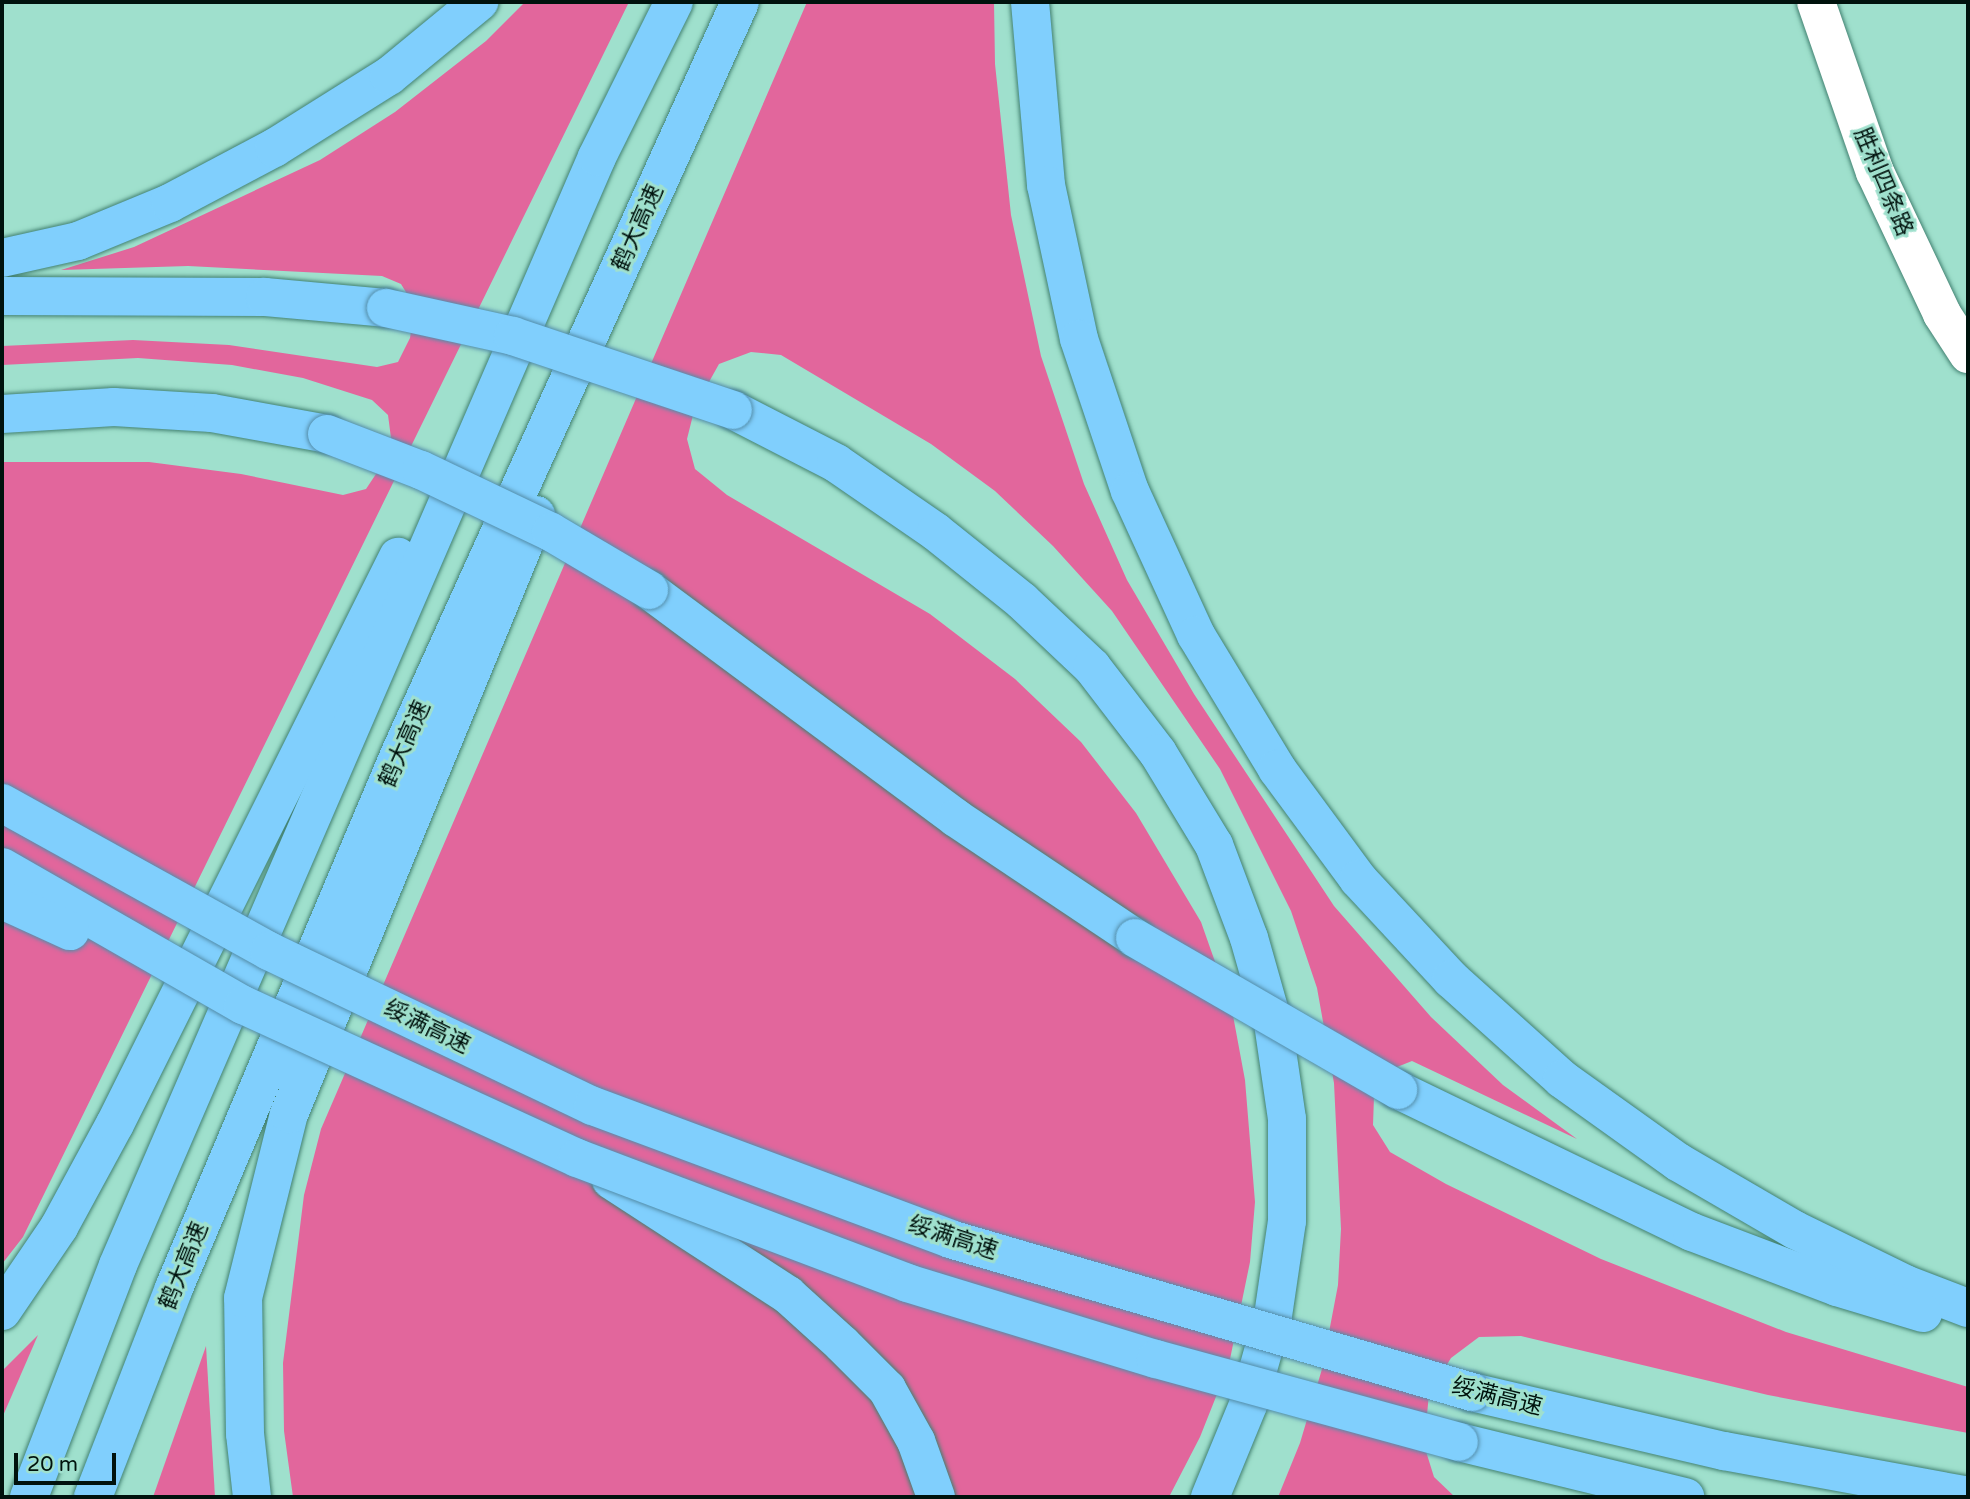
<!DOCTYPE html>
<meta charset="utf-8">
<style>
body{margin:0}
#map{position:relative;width:1970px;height:1499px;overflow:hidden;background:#9fe0cd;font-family:"Varela Round","Noto Sans SC",sans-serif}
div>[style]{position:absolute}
.forest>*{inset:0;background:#e2669c}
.roads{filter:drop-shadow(0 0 2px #428171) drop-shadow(0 0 2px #428171)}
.secondary>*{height:38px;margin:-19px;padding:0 19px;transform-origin:19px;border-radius:19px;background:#fff}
.highway>*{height:38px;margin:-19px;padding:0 19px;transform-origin:19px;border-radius:19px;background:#80cffd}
.bridges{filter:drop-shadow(0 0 2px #538da9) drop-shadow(0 0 2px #538da9)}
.highway-bridge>*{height:38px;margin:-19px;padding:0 19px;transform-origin:19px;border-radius:19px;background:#80cffd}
span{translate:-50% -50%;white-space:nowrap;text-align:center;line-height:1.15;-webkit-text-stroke:6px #9fe0cd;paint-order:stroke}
.street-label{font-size:23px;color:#00120d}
.frame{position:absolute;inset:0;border:4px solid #00120d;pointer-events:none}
.scale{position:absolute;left:14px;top:1453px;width:102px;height:32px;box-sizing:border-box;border:4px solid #00120d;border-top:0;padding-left:9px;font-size:21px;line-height:24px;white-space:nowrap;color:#00120d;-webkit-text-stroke:5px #9fe0cd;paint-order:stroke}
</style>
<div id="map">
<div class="forest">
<div style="clip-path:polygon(525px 2px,629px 2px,23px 1237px,2px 1264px,2px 462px,149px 462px,241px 474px,343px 495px,366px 489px,378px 471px,391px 438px,388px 415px,372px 400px,303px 378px,232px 365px,138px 358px,2px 365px,2px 346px,133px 340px,229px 345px,377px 367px,398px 362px,410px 338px,415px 307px,401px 284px,382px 276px,188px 266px,61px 270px,134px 247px,320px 160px,395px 112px,486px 41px)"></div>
<div style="clip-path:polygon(807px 2px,994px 2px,995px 64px,1011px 215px,1041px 356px,1084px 484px,1127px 580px,1194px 694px,1334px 906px,1431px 1017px,1503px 1085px,1577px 1139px,1412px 1061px,1392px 1069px,1374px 1097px,1373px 1125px,1390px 1152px,1446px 1184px,1601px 1259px,1786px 1332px,1968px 1387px,1968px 1433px,1768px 1395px,1521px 1336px,1479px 1337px,1451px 1358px,1429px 1394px,1424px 1445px,1434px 1477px,1455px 1497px,1278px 1497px,1300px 1443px,1322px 1369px,1338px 1285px,1341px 1229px,1334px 1083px,1317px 988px,1291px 911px,1220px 769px,1112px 611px,1053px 546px,995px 491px,931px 444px,781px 355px,751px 352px,719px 364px,695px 407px,687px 439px,695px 469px,727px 495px,930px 614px,1015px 679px,1081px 742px,1136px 813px,1201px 922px,1232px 1010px,1245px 1080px,1255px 1202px,1250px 1262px,1229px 1364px,1200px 1437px,1169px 1497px,293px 1497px,284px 1431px,283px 1363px,304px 1195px,321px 1129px)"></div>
<div style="clip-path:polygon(38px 1335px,2px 1418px,2px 1371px)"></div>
<div style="clip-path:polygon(206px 1346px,215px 1497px,153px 1497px)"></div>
</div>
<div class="roads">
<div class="secondary">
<div style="left:1816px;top:2px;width:180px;rotate:70.9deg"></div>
<div style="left:1875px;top:172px;width:157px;rotate:64.7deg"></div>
<div style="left:1942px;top:314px;width:48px;rotate:57deg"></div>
</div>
<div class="highway">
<div style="left:1030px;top:2px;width:184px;rotate:85deg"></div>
<div style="left:1046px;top:185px;width:157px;rotate:77.9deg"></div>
<div style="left:1079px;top:339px;width:160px;rotate:71.5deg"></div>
<div style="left:1130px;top:491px;width:158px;rotate:65.4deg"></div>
<div style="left:1196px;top:635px;width:157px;rotate:58.8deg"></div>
<div style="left:1277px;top:769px;width:137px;rotate:53.6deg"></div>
<div style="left:1358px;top:879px;width:137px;rotate:47.1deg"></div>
<div style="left:1451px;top:979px;width:149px;rotate:42deg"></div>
<div style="left:1562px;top:1079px;width:143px;rotate:35.6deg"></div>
<div style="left:1678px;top:1162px;width:135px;rotate:30.2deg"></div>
<div style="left:1795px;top:1230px;width:123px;rotate:26.1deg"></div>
<div style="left:1905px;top:1284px;width:67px;rotate:20.9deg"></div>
<div style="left:2px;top:258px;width:78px;rotate:-12.6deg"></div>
<div style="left:78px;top:241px;width:100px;rotate:-22.4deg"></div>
<div style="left:170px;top:203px;width:118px;rotate:-27.9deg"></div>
<div style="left:274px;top:148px;width:136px;rotate:-32.1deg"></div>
<div style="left:389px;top:76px;width:117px;rotate:-39.4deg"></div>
<div style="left:2px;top:296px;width:263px;rotate:0.2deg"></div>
<div style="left:265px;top:297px;width:121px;rotate:5.2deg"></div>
<div style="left:733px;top:410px;width:116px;rotate:27.2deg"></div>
<div style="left:836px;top:463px;width:121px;rotate:34.6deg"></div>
<div style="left:936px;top:532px;width:110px;rotate:38.7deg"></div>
<div style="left:1022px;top:601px;width:96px;rotate:43.3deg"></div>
<div style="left:1092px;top:667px;width:108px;rotate:52.5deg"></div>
<div style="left:1158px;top:753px;width:108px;rotate:58.7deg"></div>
<div style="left:1214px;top:845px;width:99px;rotate:69.4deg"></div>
<div style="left:1249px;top:938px;width:88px;rotate:74.2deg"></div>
<div style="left:1273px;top:1023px;width:97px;rotate:81.7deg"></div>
<div style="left:1287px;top:1119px;width:102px;rotate:90deg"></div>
<div style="left:1287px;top:1221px;width:96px;rotate:98.4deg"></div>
<div style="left:1273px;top:1316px;width:92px;rotate:105.7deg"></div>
<div style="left:1248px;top:1405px;width:100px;rotate:112.4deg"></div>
<div style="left:2px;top:414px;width:112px;rotate:-3.6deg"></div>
<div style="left:114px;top:407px;width:98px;rotate:3.5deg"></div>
<div style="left:212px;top:413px;width:117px;rotate:10.3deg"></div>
<div style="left:649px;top:590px;width:382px;rotate:36.6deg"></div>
<div style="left:956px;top:818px;width:216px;rotate:33.8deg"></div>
<div style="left:1398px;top:1090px;width:326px;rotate:25.8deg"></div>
<div style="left:1692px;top:1232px;width:155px;rotate:20.8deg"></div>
<div style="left:1837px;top:1287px;width:90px;rotate:16.8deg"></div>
<div style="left:611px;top:1180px;width:211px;rotate:33deg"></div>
<div style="left:788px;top:1295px;width:73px;rotate:42.2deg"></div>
<div style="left:842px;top:1344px;width:64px;rotate:45deg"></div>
<div style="left:887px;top:1389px;width:60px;rotate:60.9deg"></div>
<div style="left:916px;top:1441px;width:59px;rotate:70.3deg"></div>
<div style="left:2px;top:1311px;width:102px;rotate:-55.8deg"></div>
<div style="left:59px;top:1227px;width:117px;rotate:-61.5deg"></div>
<div style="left:115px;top:1124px;width:634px;rotate:-63.48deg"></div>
<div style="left:1472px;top:1392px;width:259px;rotate:13.2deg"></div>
<div style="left:1724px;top:1451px;width:248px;rotate:10.4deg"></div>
<div style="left:1459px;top:1442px;width:233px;rotate:13.7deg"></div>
<div style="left:29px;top:1497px;width:248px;rotate:-69deg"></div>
<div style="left:118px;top:1265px;width:1207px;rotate:-66.62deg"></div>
<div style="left:597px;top:157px;width:173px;rotate:-63.6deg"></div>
<div style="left:93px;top:1497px;width:224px;rotate:-68.8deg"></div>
<div style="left:174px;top:1288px;width:581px;rotate:-67.1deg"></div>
<div style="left:400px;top:753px;width:824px;rotate:-65.64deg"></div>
<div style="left:252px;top:1497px;width:63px;rotate:-96.3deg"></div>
<div style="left:245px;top:1434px;width:136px;rotate:-90.8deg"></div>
<div style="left:243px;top:1298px;width:190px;rotate:-76deg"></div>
<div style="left:289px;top:1114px;width:648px;rotate:-67.59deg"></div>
</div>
</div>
<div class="bridges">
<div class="highway-bridge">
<div style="left:386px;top:308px;width:130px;rotate:12.4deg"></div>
<div style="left:513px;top:336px;width:232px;rotate:18.6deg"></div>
<div style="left:327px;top:434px;width:101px;rotate:21deg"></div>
<div style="left:421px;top:470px;width:144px;rotate:25.5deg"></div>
<div style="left:551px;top:532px;width:114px;rotate:30.6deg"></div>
<div style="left:2px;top:803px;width:305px;rotate:29deg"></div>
<div style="left:269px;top:951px;width:359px;rotate:25.6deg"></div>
<div style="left:593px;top:1106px;width:381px;rotate:20.4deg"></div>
<div style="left:950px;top:1239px;width:544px;rotate:16.34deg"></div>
<div style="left:2px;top:867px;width:278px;rotate:29.8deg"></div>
<div style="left:243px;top:1005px;width:367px;rotate:24.6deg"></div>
<div style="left:577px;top:1158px;width:353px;rotate:20.7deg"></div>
<div style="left:907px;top:1283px;width:260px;rotate:17deg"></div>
<div style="left:1156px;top:1359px;width:314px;rotate:15.3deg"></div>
<div style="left:2px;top:900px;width:75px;rotate:24.5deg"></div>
<div style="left:1135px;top:938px;width:304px;rotate:30deg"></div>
</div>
</div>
<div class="street-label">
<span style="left:1883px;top:182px;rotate:67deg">胜利四条路</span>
<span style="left:638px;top:228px;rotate:-66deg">鹤大高速</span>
<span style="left:405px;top:744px;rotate:-66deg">鹤大高速</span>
<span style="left:427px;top:1027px;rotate:26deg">绥满高速</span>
<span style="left:953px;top:1238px;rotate:18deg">绥满高速</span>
<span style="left:184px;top:1266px;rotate:-68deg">鹤大高速</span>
<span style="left:1497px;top:1397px;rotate:14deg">绥满高速</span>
</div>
<div class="frame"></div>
<div class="scale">20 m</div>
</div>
